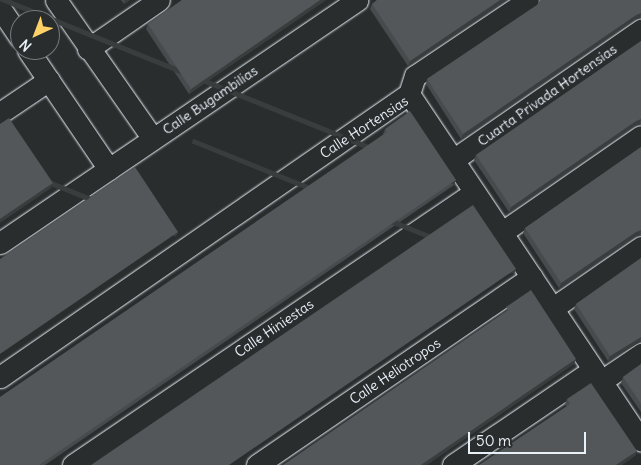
<!DOCTYPE html>
<style>
body{margin:0}
#map{position:relative;width:641px;height:465px;overflow:hidden;background:#2a2d2e;font-family:Delius,sans-serif}
div>[style]{position:absolute}
.roads{filter:drop-shadow(0 0 1px #e8f1f8) drop-shadow(0 0 1px #e8f1f8)}
.minor>*{height:21px;margin:-10.5px;padding:0 10.5px;transform-origin:10.5px;border-radius:10.5px;background:#2a2d2e}
.wall>*{inset:0;background:#474b4d}
.shaded-wall>*{inset:0;background:#3a3d3e;transform-origin:0 0}
.building>*{inset:0;background:#535759}
span{translate:-50% -50%;white-space:nowrap;text-align:center;line-height:1.15;-webkit-text-stroke:4.5px #2a2d2e;paint-order:stroke}
.street-label{font-size:14px;color:#e8f1f8}
.north{position:absolute;left:10px;top:10px;width:50px;height:50px;box-sizing:border-box;background:#2a2d2e;border:1px solid #767b7f;border-radius:50%;rotate:223deg;font-size:14px;font-weight:700;line-height:20px;text-align:center;color:#e8f1f8}
.north::after{content:'';display:block;margin:auto;width:18px;height:22px;background:#ffd166;clip-path:polygon(50% 0,100% 100%,50% 72%,0 100%)}
.scale{position:absolute;left:468px;top:432px;width:118px;height:22px;box-sizing:border-box;border:2px solid #e8f1f8;border-top:0;padding-left:6px;font-size:15px;line-height:18px;white-space:nowrap;color:#e8f1f8;-webkit-text-stroke:4px #2a2d2e;paint-order:stroke}
</style>
<div id="map">
<div class="roads">
<div class="minor">
<div style="left:56px;top:0;width:169px;rotate:55.1deg"></div>
<div style="left:0;top:8px;width:36px;rotate:56deg"></div>
<div style="left:88px;top:49px;width:86px;rotate:-34.6deg"></div>
<div style="left:28px;top:50px;width:144px;rotate:55.8deg"></div>
<div style="left:409px;top:94px;width:417px;rotate:56.2deg"></div>
<div style="left:409px;top:94px;width:19px;rotate:-72deg"></div>
<div style="left:415px;top:76px;width:136px;rotate:-33.9deg"></div>
<div style="left:0;top:113px;width:59px;rotate:-34deg"></div>
<div style="left:453px;top:160px;width:229px;rotate:-34.7deg"></div>
<div style="left:501px;top:233px;width:170px;rotate:-34.7deg"></div>
<div style="left:0;top:243px;width:432px;rotate:-34.2deg"></div>
<div style="left:553px;top:308px;width:107px;rotate:-34.7deg"></div>
<div style="left:0;top:377px;width:497px;rotate:-34.7deg"></div>
<div style="left:600px;top:382px;width:50px;rotate:-34.3deg"></div>
<div style="left:73px;top:465px;width:485px;rotate:-34.2deg"></div>
<div style="left:257px;top:465px;width:333px;rotate:-34.4deg"></div>
<div style="left:453px;top:465px;width:169px;rotate:-34.2deg"></div>
</div>
</div>
<div class="wall">
<div style="clip-path:polygon(121px 0,130px 0,124px 4px)"></div>
<div style="clip-path:polygon(182px 0,326px 0,189px 94px,146px 29px,148px 24px)"></div>
<div style="clip-path:polygon(377px 0,506px 0,408px 66px,370px 9px,372px 4px)"></div>
<div style="clip-path:polygon(641px 0,641px 18px,634px 20px,461px 139px,426px 84px,427px 79px,537px 5px)"></div>
<div style="clip-path:polygon(641px 41px,641px 124px,634px 126px,509px 212px,474px 160px,476px 155px)"></div>
<div style="clip-path:polygon(385px 129px,456px 180px,454px 185px,45px 465px,0 465px,384px 134px,383px 134px)"></div>
<div style="clip-path:polygon(641px 147px,641px 235px,634px 237px,559px 288px,523px 233px,525px 228px)"></div>
<div style="clip-path:polygon(641px 258px,641px 342px,640px 342px,608px 361px,574px 309px,576px 304px)"></div>
<div style="clip-path:polygon(641px 364px,641px 412px,621px 383px,623px 377px)"></div>
<div style="clip-path:polygon(567px 399px,637px 451px,635px 456px,566px 406px,565px 404px)"></div>
</div>
<div class="shaded-wall">
<div style="clip-path:polygon(125px 0,130px 0,124px 4px)"></div>
<div style="clip-path:polygon(320px 0,326px 0,189px 94px,191px 89px)"></div>
<div style="clip-path:polygon(500px 0,506px 0,408px 66px,410px 61px)"></div>
<div style="clip-path:polygon(641px 13px,640px 18px,634px 20px,461px 139px,463px 134px,636px 15px)"></div>
<div style="clip-path:polygon(641px 119px,640px 124px,634px 126px,509px 212px,511px 207px,636px 121px)"></div>
<div style="left:456px;top:180px;width:5px;height:505px;rotate:112deg"></div>
<div style="clip-path:polygon(53px 183px,51px 188px,0 223px,0 219px)"></div>
<div style="clip-path:polygon(641px 230px,640px 235px,634px 237px,559px 288px,561px 283px,636px 232px)"></div>
<div style="left:178px;top:232px;width:5px;height:216px;rotate:112deg"></div>
<div style="left:516px;top:269px;width:5px;height:348px;rotate:112deg"></div>
<div style="clip-path:polygon(641px 337px,640px 342px,608px 361px,610px 356px)"></div>
<div style="clip-path:polygon(576px 359px,574px 364px,427px 465px,421px 465px)"></div>
<div style="clip-path:polygon(637px 451px,635px 456px,622px 465px,616px 465px)"></div>
</div>
<div class="building">
<div style="clip-path:polygon(182px 0,320px 0,191px 89px,148px 24px)"></div>
<div style="clip-path:polygon(377px 0,500px 0,410px 61px,372px 4px)"></div>
<div style="clip-path:polygon(540px 0,641px 0,641px 13px,636px 15px,463px 134px,427px 79px,537px 5px)"></div>
<div style="clip-path:polygon(641px 41px,641px 119px,636px 121px,511px 207px,476px 155px)"></div>
<div style="clip-path:polygon(410px 111px,456px 180px,39px 465px,0 465px,0 397px,387px 132px,385px 129px)"></div>
<div style="clip-path:polygon(9px 118px,53px 183px,0 219px,0 124px)"></div>
<div style="clip-path:polygon(641px 147px,641px 230px,636px 232px,561px 283px,525px 228px)"></div>
<div style="clip-path:polygon(135px 167px,178px 232px,0 354px,0 259px)"></div>
<div style="clip-path:polygon(473px 205px,516px 269px,229px 465px,91px 465px)"></div>
<div style="clip-path:polygon(641px 258px,641px 337px,610px 356px,576px 304px)"></div>
<div style="clip-path:polygon(531px 290px,576px 359px,421px 465px,283px 465px,508px 310px,506px 307px)"></div>
<div style="clip-path:polygon(641px 364px,641px 404px,623px 377px)"></div>
<div style="clip-path:polygon(591px 383px,637px 451px,616px 465px,479px 465px,570px 404px,567px 399px)"></div>
</div>
<div class="street-label">
<span style="left:547px;top:95px;rotate:-35deg">Cuarta Privada Hortensias</span>
<span style="left:210px;top:100px;rotate:-34deg">Calle Bugambilias</span>
<span style="left:364px;top:127px;rotate:-33deg">Calle Hortensias</span>
<span style="left:274px;top:328px;rotate:-34deg">Calle Hiniestas</span>
<span style="left:395px;top:371px;rotate:-34deg">Calle Heliotropos</span>
</div>
<div class="north">N</div>
<div class="scale">50 m</div>
</div>
